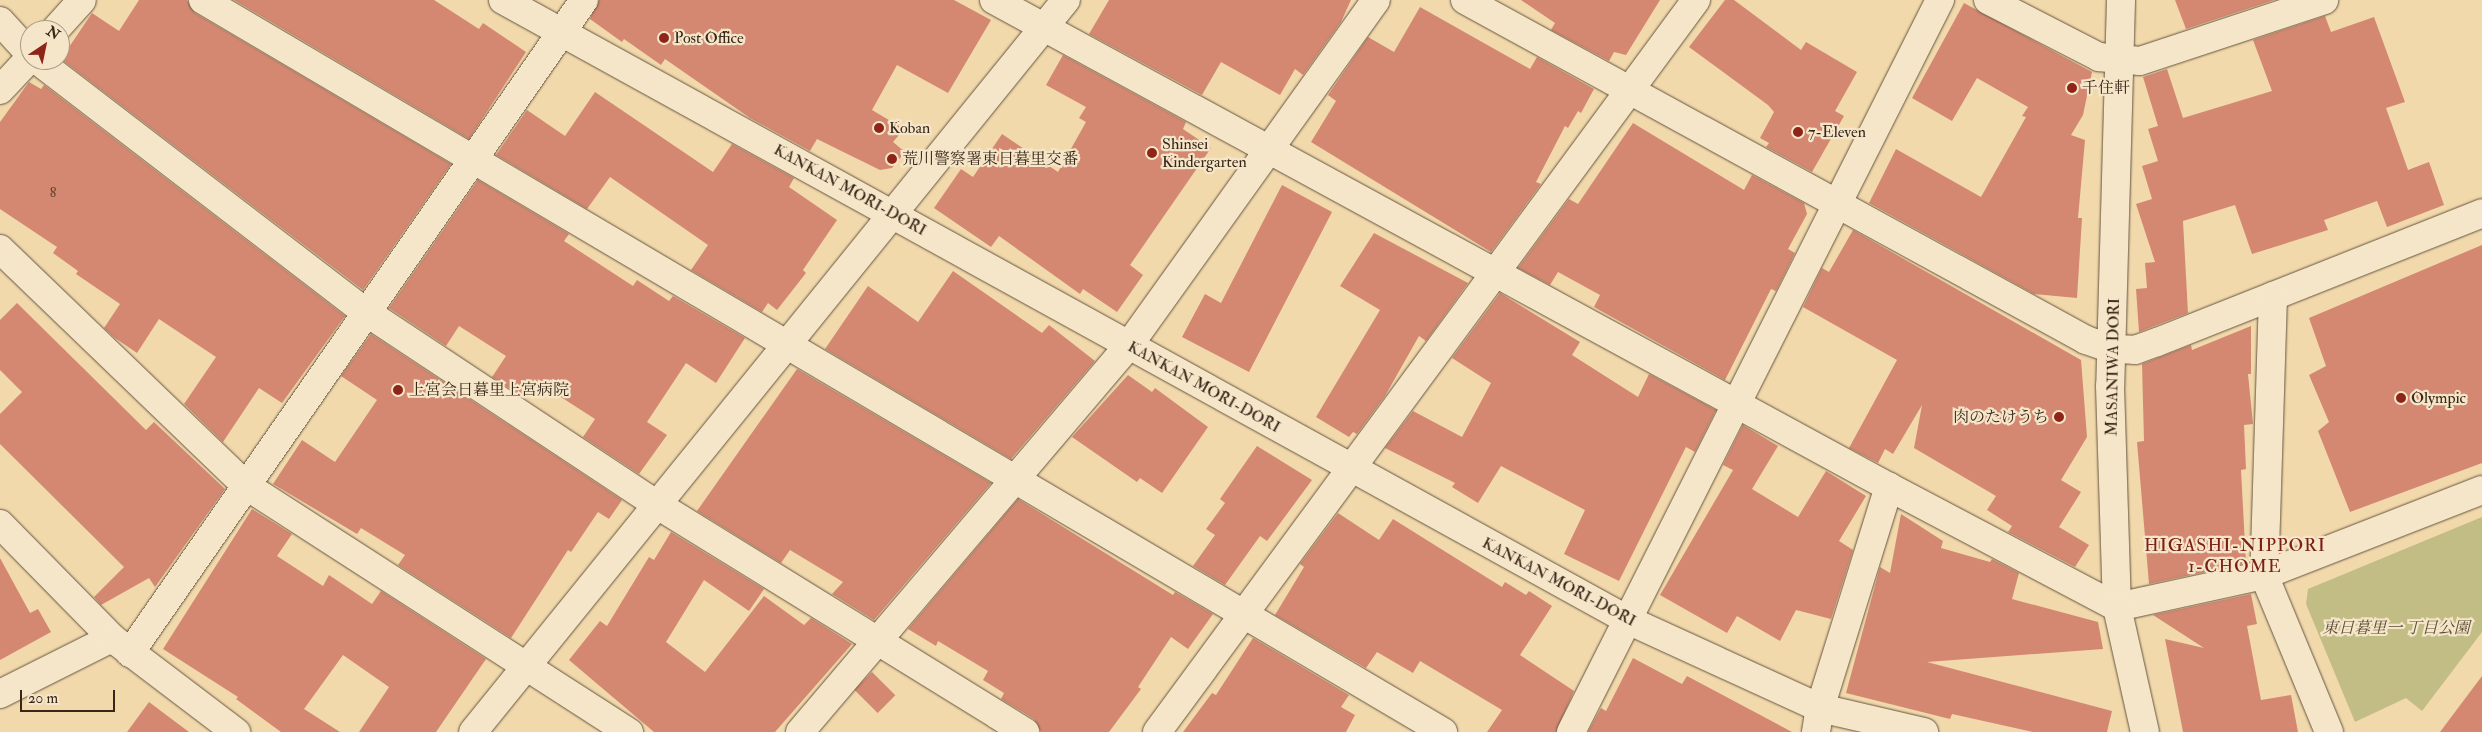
<!DOCTYPE html>
<meta charset="utf-8">
<style>
body{margin:0}
#map{position:relative;width:2482px;height:732px;overflow:hidden;background:#f1d9ac;font-family:"IM FELL Double Pica","Noto Serif JP",serif}
div>[style]{position:absolute}
.green>*{inset:0;background:#c1bd84}
.building>*{inset:0;background:#d48872;transform-origin:0 0}
.roads{filter:drop-shadow(0 0 1px #66543e) drop-shadow(0 0 1px #66543e)}
.minor>*{height:28px;margin:-14px;padding:0 14px;transform-origin:14px;border-radius:14px;background:#f6e6c9}
.tertiary>*{height:28px;margin:-14px;padding:0 14px;transform-origin:14px;border-radius:14px;background:#f6e6c9}
.dots>*{width:14px;height:14px;translate:-50% -50%;box-sizing:border-box;border:2px solid #f6e6c9;border-radius:50%}
span{translate:-50% -50%;white-space:nowrap;text-align:center;line-height:1.15;-webkit-text-stroke:4.5px #f6e6c9;paint-order:stroke}
.number-label{font-size:14px;color:#5f3f2f}
.number-label span{-webkit-text-stroke-width:0}
.poi-label{font-size:16px;color:#382719}
.left{translate:0 -50%;text-align:left}
.right{translate:-100% -50%;text-align:right}
.street-label{font-size:16px;color:#382719}
.park-label{font-size:16px;color:#5a4c34;font-style:italic}
.neighbourhood-label{font-size:18px;color:#7a1f14;letter-spacing:1px}
.north{position:absolute;left:20px;top:20px;width:50px;height:50px;box-sizing:border-box;background:#f6e6c9;border:1px solid #aa9a83;border-radius:50%;rotate:34deg;font-size:14px;font-weight:700;line-height:20px;text-align:center;color:#382719}
.north::after{content:'';display:block;margin:auto;width:18px;height:22px;background:#8f2418;clip-path:polygon(50% 0,100% 100%,50% 72%,0 100%)}
.scale{position:absolute;left:20px;top:690px;width:95px;height:22px;box-sizing:border-box;border:2px solid #382719;border-top:0;padding-left:6px;font-size:15px;line-height:18px;white-space:nowrap;color:#382719;-webkit-text-stroke:4px #f6e6c9;paint-order:stroke}
</style>
<div id="map">
<div class="green">
<div style="clip-path:polygon(2482px 517px,2482px 632px,2422px 711px,2406px 698px,2355px 722px,2306px 604px,2308px 589px)"></div>
</div>
<div class="building">
<div style="clip-path:polygon(139px 0,187px 0,195px 13px,451px 164px,363px 290px,61px 59px,92px 13px,119px 31px)"></div>
<div style="clip-path:polygon(234px 0,434px 0,479px 29px,483px 23px,526px 52px,469px 139px)"></div>
<div style="clip-path:polygon(599px 0,954px 0,991px 20px,948px 93px,897px 65px,872px 110px,904px 129px,893px 142px,905px 152px,892px 168px,880px 170px,817px 139px,810px 151px,750px 118px,665px 59px,661px 65px,624px 39px,622px 42px,590px 19px)"></div>
<div style="clip-path:polygon(1109px 0,1351px 0,1341px 22px,1303px 75px,1295px 69px,1280px 95px,1221px 62px,1202px 95px,1089px 34px)"></div>
<div style="clip-path:polygon(1521px 0,1660px 0,1626px 55px,1614px 52px,1609px 61px,1551px 30px,1555px 23px)"></div>
<div style="clip-path:polygon(1725px 0,1734px 0,1801px 50px,1806px 42px,1857px 72px,1835px 111px,1844px 116px,1812px 172px,1766px 147px,1769px 143px,1760px 138px,1774px 112px,1768px 105px,1689px 47px)"></div>
<div style="clip-path:polygon(2175px 0,2274px 0,2186px 29px)"></div>
<div style="clip-path:polygon(1964px 3px,2092px 72px,2083px 115px,2071px 135px,2085px 140px,2078px 218px,2082px 218px,2077px 298px,2034px 294px,1869px 203px,1896px 149px,1981px 197px,2026px 117px,2022px 116px,2028px 107px,1977px 78px,1952px 121px,1912px 98px)"></div>
<div style="clip-path:polygon(1420px 7px,1530px 69px,1537px 57px,1594px 89px,1581px 113px,1578px 111px,1568px 128px,1565px 126px,1536px 182px,1541px 184px,1491px 252px,1311px 142px,1336px 101px,1328px 95px,1368px 37px,1394px 52px)"></div>
<div style="clip-path:polygon(2325px 16px,2331px 32px,2374px 17px,2405px 102px,2386px 108px,2408px 170px,2429px 162px,2444px 205px,2387px 227px,2377px 201px,2324px 220px,2328px 230px,2252px 254px,2235px 205px,2183px 221px,2188px 313px,2139px 332px,2136px 289px,2147px 288px,2145px 263px,2155px 262px,2136px 204px,2152px 199px,2142px 166px,2158px 161px,2148px 129px,2158px 126px,2143px 77px,2167px 69px,2183px 118px,2272px 91px,2253px 40px)"></div>
<div style="clip-path:polygon(1063px 55px,1186px 122px,1183px 129px,1211px 148px,1130px 265px,1143px 275px,1117px 312px,1083px 289px,1080px 294px,999px 236px,991px 247px,934px 208px,961px 169px,973px 177px,1002px 134px,1058px 172px,1086px 122px,1079px 118px,1086px 107px,1046px 85px)"></div>
<div style="clip-path:polygon(29px 82px,41px 89px,44px 85px,345px 316px,282px 403px,259px 388px,223px 442px,184px 404px,216px 357px,159px 319px,137px 353px,115px 338px,104px 328px,120px 304px,76px 274px,78px 271px,53px 253px,57px 247px,0 209px,0 122px)"></div>
<div style="clip-path:polygon(595px 92px,713px 172px,732px 144px,794px 178px,789px 187px,837px 220px,803px 270px,806px 273px,777px 310px,768px 303px,762px 312px,691px 270px,708px 245px,610px 177px,587px 209px,496px 155px,527px 110px,565px 136px)"></div>
<div style="clip-path:polygon(1633px 123px,1744px 190px,1752px 175px,1804px 203px,1807px 214px,1788px 249px,1795px 253px,1776px 291px,1771px 289px,1725px 380px,1594px 307px,1600px 295px,1558px 272px,1550px 285px,1518px 268px,1569px 199px,1578px 204px)"></div>
<div style="clip-path:polygon(478px 180px,569px 234px,564px 241px,633px 286px,637px 280px,669px 301px,673px 296px,745px 338px,716px 383px,686px 363px,647px 422px,667px 435px,639px 474px,583px 437px,595px 419px,536px 381px,525px 398px,492px 377px,506px 356px,459px 326px,446px 346px,389px 308px)"></div>
<div style="clip-path:polygon(1282px 185px,1332px 212px,1249px 372px,1182px 337px,1205px 294px,1221px 303px)"></div>
<div style="clip-path:polygon(1853px 230px,2081px 360px,2087px 437px,2061px 480px,2081px 492px,2059px 527px,2089px 545px,2075px 567px,2008px 532px,2012px 526px,1987px 510px,1996px 496px,1914px 448px,1922px 405px,1893px 454px,1885px 449px,1878px 463px,1849px 448px,1897px 360px,1803px 307px,1822px 268px,1829px 272px)"></div>
<div style="clip-path:polygon(1374px 233px,1468px 283px,1426px 341px,1419px 336px,1385px 396px,1357px 434px,1353px 432px,1349px 437px,1316px 417px,1380px 310px,1340px 286px)"></div>
<div style="clip-path:polygon(2482px 245px,2482px 463px,2350px 512px,2318px 431px,2329px 422px,2309px 375px,2326px 366px,2309px 318px)"></div>
<div style="clip-path:polygon(953px 271px,1042px 333px,1049px 325px,1095px 361px,1011px 459px,825px 349px,868px 286px,918px 322px)"></div>
<div style="clip-path:polygon(1500px 293px,1580px 342px,1572px 355px,1638px 397px,1649px 374px,1716px 410px,1695px 452px,1686px 447px,1619px 581px,1564px 554px,1585px 510px,1501px 466px,1478px 503px,1452px 487px,1455px 483px,1385px 448px,1413px 411px,1462px 437px,1491px 383px,1452px 358px)"></div>
<div style="clip-path:polygon(17px 303px,146px 430px,154px 422px,225px 489px,155px 587px,149px 578px,101px 605px,94px 597px,124px 567px,0 444px,0 414px,22px 392px,0 370px,0 320px)"></div>
<div style="clip-path:polygon(2251px 326px,2251px 374px,2248px 374px,2253px 424px,2244px 425px,2246px 469px,2241px 470px,2246px 563px,2149px 584px,2137px 442px,2144px 441px,2142px 364px,2191px 345px,2192px 350px)"></div>
<div style="clip-path:polygon(371px 334px,622px 500px,609px 519px,598px 512px,571px 552px,568px 550px,511px 638px,398px 565px,405px 555px,361px 528px,357px 534px,273px 484px,302px 440px,335px 462px,377px 400px,341px 376px)"></div>
<div style="clip-path:polygon(797px 369px,991px 483px,874px 620px,832px 594px,843px 582px,790px 550px,781px 563px,697px 511px)"></div>
<div style="clip-path:polygon(1128px 375px,1152px 392px,1155px 388px,1208px 427px,1162px 493px,1140px 478px,1137px 482px,1072px 437px)"></div>
<div style="clip-path:polygon(1743px 425px,1778px 446px,1752px 489px,1798px 517px,1826px 471px,1866px 496px,1839px 541px,1853px 550px,1831px 619px,1796px 610px,1780px 641px,1737px 616px,1727px 633px,1660px 595px,1733px 470px,1723px 465px)"></div>
<div style="clip-path:polygon(1257px 446px,1312px 480px,1267px 541px,1260px 536px,1225px 585px,1193px 566px,1215px 535px,1206px 529px,1225px 503px,1220px 499px)"></div>
<div style="clip-path:polygon(1018px 499px,1173px 595px,1175px 592px,1213px 614px,1188px 649px,1171px 637px,1138px 687px,1141px 689px,1109px 732px,1041px 732px,1034px 719px,1001px 699px,1004px 693px,983px 680px,988px 671px,938px 641px,936px 646px,908px 629px)"></div>
<div style="clip-path:polygon(252px 509px,292px 534px,277px 556px,323px 586px,329px 575px,372px 604px,381px 591px,486px 659px,436px 732px,359px 732px,389px 687px,343px 655px,304px 709px,340px 732px,281px 732px,236px 699px,238px 697px,163px 649px)"></div>
<div style="clip-path:polygon(1338px 513px,1379px 540px,1393px 519px,1502px 587px,1505px 582px,1526px 595px,1529px 591px,1552px 606px,1520px 655px,1574px 691px,1556px 732px,1487px 732px,1502px 710px,1420px 661px,1413px 673px,1377px 652px,1366px 668px,1275px 615px,1304px 567px,1300px 564px)"></div>
<div style="clip-path:polygon(1901px 514px,1943px 541px,1941px 548px,1990px 562px,1992px 559px,2019px 573px,2012px 599px,2098px 622px,2103px 649px,1927px 662px,2112px 711px,2107px 732px,2033px 732px,1952px 714px,1950px 719px,1846px 693px,1880px 567px,1890px 573px)"></div>
<div style="clip-path:polygon(671px 532px,764px 589px,749px 611px,704px 580px,666px 642px,705px 672px,764px 596px,804px 625px,811px 618px,852px 644px,775px 732px,654px 732px,569px 660px,600px 621px,607px 626px,649px 557px,654px 560px)"></div>
<div style="clip-path:polygon(0 558px,30px 613px,38px 609px,51px 632px,0 660px)"></div>
<div style="clip-path:polygon(2251px 594px,2257px 624px,2247px 626px,2261px 700px,2291px 695px,2298px 732px,2183px 732px,2165px 639px,2204px 648px,2153px 615px)"></div>
<div style="clip-path:polygon(1253px 638px,1349px 695px,1341px 707px,1355px 715px,1346px 732px,1183px 732px,1212px 693px,1216px 695px)"></div>
<div style="clip-path:polygon(1633px 658px,1682px 684px,1687px 676px,1792px 732px,1588px 732px,1601px 708px,1606px 711px)"></div>
<div style="left:872px;top:672px;width:33px;height:25px;rotate:45deg"></div>
<div style="clip-path:polygon(2482px 676px,2482px 732px,2440px 732px)"></div>
<div style="clip-path:polygon(149px 702px,189px 732px,127px 732px)"></div>
</div>
<div class="roads">
<div class="minor">
<div style="left:203px;top:0;width:1440px;rotate:30.55deg"></div>
<div style="left:994px;top:0;width:1019px;rotate:28.55deg"></div>
<div style="left:1889px;top:487px;width:258px;rotate:27.8deg"></div>
<div style="left:2117px;top:607px;width:150px;rotate:-12.3deg"></div>
<div style="left:2264px;top:575px;width:234px;rotate:-21.3deg"></div>
<div style="left:1465px;top:0;width:708px;rotate:28.7deg"></div>
<div style="left:2086px;top:340px;width:28px;rotate:19deg"></div>
<div style="left:2112px;top:349px;width:23px;rotate:2deg"></div>
<div style="left:2135px;top:350px;width:23px;rotate:-20deg"></div>
<div style="left:2157px;top:342px;width:350px;rotate:-21.6deg"></div>
<div style="left:1988px;top:0;width:125px;rotate:27.2deg"></div>
<div style="left:2099px;top:57px;width:41px;rotate:5.6deg"></div>
<div style="left:2140px;top:61px;width:194px;rotate:-18.3deg"></div>
<div style="left:0;top:21px;width:45px;rotate:47.7deg"></div>
<div style="left:55px;top:30px;width:40px;rotate:-48deg"></div>
<div style="left:37px;top:60px;width:414px;rotate:37.5deg"></div>
<div style="left:366px;top:312px;width:348px;rotate:33.5deg"></div>
<div style="left:656px;top:504px;width:434px;rotate:31.7deg"></div>
<div style="left:0;top:90px;width:44px;rotate:-46.8deg"></div>
<div style="left:0;top:249px;width:340px;rotate:43.9deg"></div>
<div style="left:245px;top:485px;width:457px;rotate:32.8deg"></div>
<div style="left:2273px;top:296px;width:279px;rotate:91.8deg"></div>
<div style="left:2264px;top:575px;width:170px;rotate:67.5deg"></div>
<div style="left:130px;top:653px;width:795px;rotate:-55.19deg"></div>
<div style="left:0;top:694px;width:125px;rotate:-26.6deg"></div>
<div style="left:800px;top:732px;width:508px;rotate:-49.63deg"></div>
<div style="left:1129px;top:345px;width:424px;rotate:-54.4deg"></div>
<div style="left:1157px;top:732px;width:909px;rotate:-53.63deg"></div>
<div style="left:1571px;top:732px;width:820px;rotate:-63.25deg"></div>
<div style="left:1816px;top:732px;width:24px;rotate:-81deg"></div>
<div style="left:1820px;top:708px;width:232px;rotate:-72.7deg"></div>
</div>
<div class="tertiary">
<div style="left:503px;top:0;width:1287px;rotate:28.86deg"></div>
<div style="left:1630px;top:621px;width:209px;rotate:24.6deg"></div>
<div style="left:1820px;top:708px;width:107px;rotate:13deg"></div>
<div style="left:2121px;top:0;width:386px;rotate:91.6deg"></div>
<div style="left:2110px;top:386px;width:221px;rotate:88.2deg"></div>
<div style="left:2117px;top:607px;width:128px;rotate:77.4deg"></div>
<div style="left:0;top:524px;width:160px;rotate:45.5deg"></div>
<div style="left:112px;top:638px;width:156px;rotate:37.2deg"></div>
<div style="left:473px;top:732px;width:942px;rotate:-50.99deg"></div>
</div>
</div>
<div class="dots">
<div style="left:664px;top:38px;background:#8f2418"></div>
<div style="left:2072px;top:88px;background:#8f2418"></div>
<div style="left:879px;top:128px;background:#8f2418"></div>
<div style="left:1798px;top:132px;background:#8f2418"></div>
<div style="left:1152px;top:153px;background:#8f2418"></div>
<div style="left:892px;top:159px;background:#8f2418"></div>
<div style="left:398px;top:390px;background:#8f2418"></div>
<div style="left:2401px;top:398px;background:#8f2418"></div>
<div style="left:2059px;top:417px;background:#8f2418"></div>
</div>
<div class="number-label">
<span style="left:53px;top:193px">8</span>
</div>
<div class="poi-label">
<span class="left" style="left:674px;top:38px">Post Office</span>
<span class="left" style="left:2082px;top:88px">千住軒</span>
<span class="left" style="left:889px;top:128px">Koban</span>
<span class="left" style="left:1808px;top:132px">7-Eleven</span>
<span class="left" style="left:1162px;top:153px">Shinsei<br>Kindergarten</span>
<span class="left" style="left:902px;top:159px">荒川警察署東日暮里交番</span>
<span class="left" style="left:409px;top:390px">上宮会日暮里上宮病院</span>
<span class="left" style="left:2411px;top:398px">Olympic</span>
<span class="right" style="left:2049px;top:417px">肉のたけうち</span>
</div>
<div class="street-label">
<span style="left:850px;top:190px;rotate:29deg">KANKAN MORI-DORI</span>
<span style="left:2113px;top:367px;rotate:-89deg">MASANIWA DORI</span>
<span style="left:1204px;top:387px;rotate:29deg">KANKAN MORI-DORI</span>
<span style="left:1559px;top:582px;rotate:28deg">KANKAN MORI-DORI</span>
</div>
<div class="park-label">
<span style="left:2396px;top:628px">東日暮里一 丁目公園</span>
</div>
<div class="neighbourhood-label">
<span style="left:2235px;top:557px">HIGASHI-NIPPORI<br>1-CHOME</span>
</div>
<div class="north">N</div>
<div class="scale">20 m</div>
</div>
